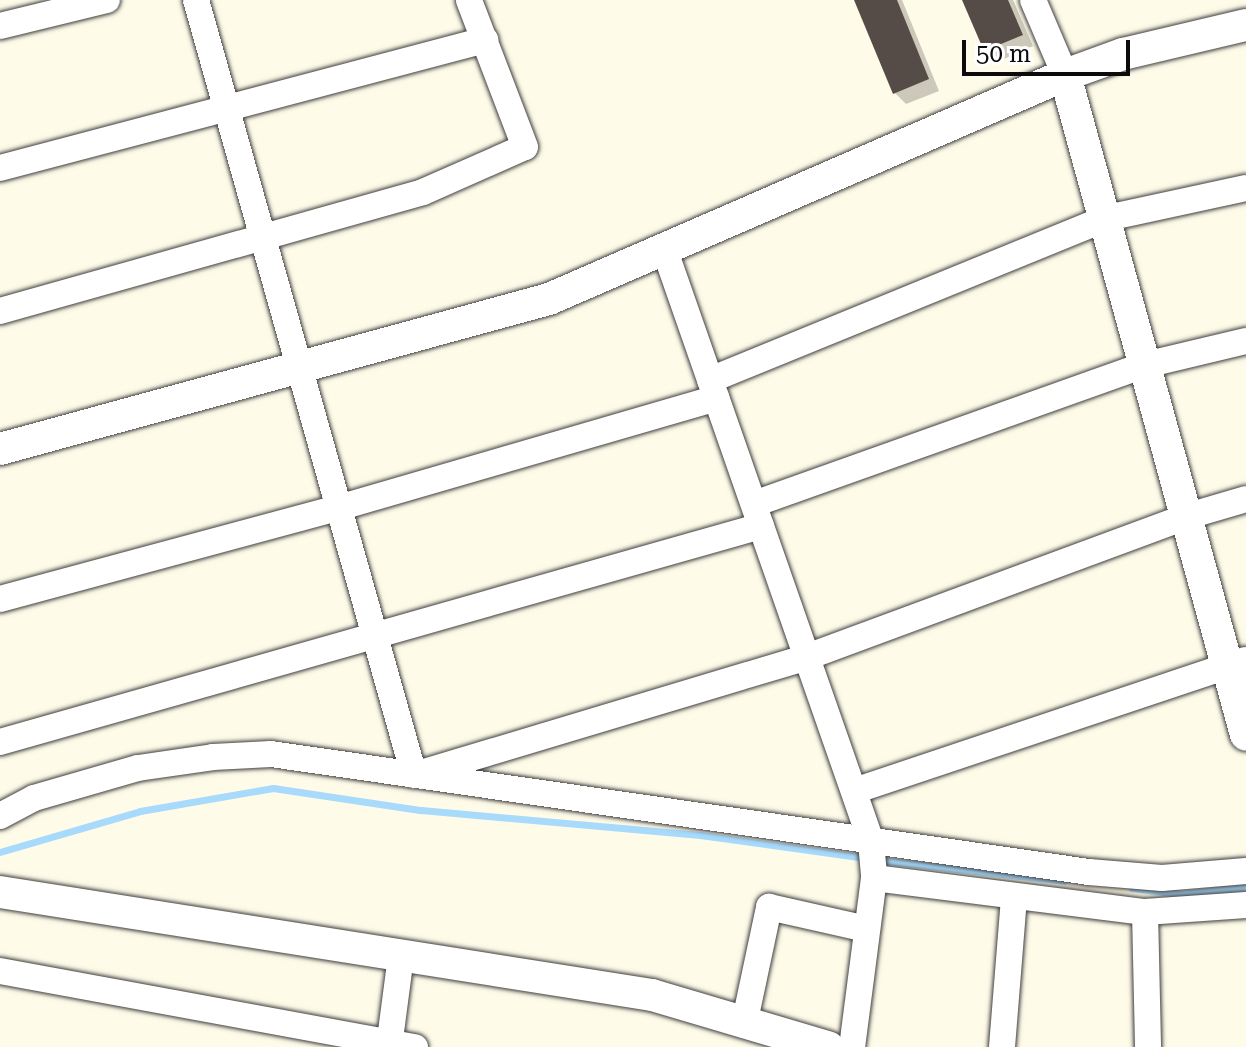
<!DOCTYPE html>
<style>
body{margin:0}
#map{position:relative;width:1246px;height:1047px;overflow:hidden;background:#fffbe9;font-family:"Roboto Serif",serif}
div>[style]{position:absolute}
.shadow>*{inset:0;background:#0003}
.stream>*{height:7px;margin:-3.5px;padding:0 3.5px;transform-origin:3.5px;border-radius:3.5px;background:#a8dafc}
.building>*{inset:0;background:#554c47}
.roads{filter:drop-shadow(0 0 2px #3e3e3e) drop-shadow(0 0 2px #3e3e3e)}
.minor>*{height:26px;margin:-13px;padding:0 13px;transform-origin:13px;border-radius:13px;background:#fff}
.tertiary>*{height:32px;margin:-16px;padding:0 16px;transform-origin:16px;border-radius:16px;background:#fff}
span{translate:-50% -50%;white-space:nowrap;text-align:center;line-height:1.15;-webkit-text-stroke:8px #fff;paint-order:stroke}
.scale{position:absolute;left:962px;top:40px;width:168px;height:36px;box-sizing:border-box;border:4px solid #0b0b0b;border-top:0;padding-left:10px;font-size:24px;line-height:28px;white-space:nowrap;color:#0b0b0b;-webkit-text-stroke:6px #fff;paint-order:stroke}
</style>
<div id="map">
<div class="shadow">
<div style="clip-path:polygon(856px 0,902px 0,939px 91px,906px 104px,894px 92px)"></div>
<div style="clip-path:polygon(964px 0,1013px 0,1033px 46px,997px 62px,985px 50px)"></div>
</div>
<div class="stream">
<div style="left:0;top:852px;width:146px;rotate:-16.3deg"></div>
<div style="left:140px;top:811px;width:135px;rotate:-9.8deg"></div>
<div style="left:273px;top:788px;width:150px;rotate:8.5deg"></div>
<div style="left:421px;top:810px;width:280px;rotate:5.1deg"></div>
<div style="left:700px;top:835px;width:167px;rotate:7.9deg"></div>
<div style="left:878px;top:860px;width:187px;rotate:6.4deg"></div>
<div style="left:1132px;top:888px;width:49px;rotate:7deg"></div>
<div style="left:1181px;top:894px;width:65px;rotate:-6.1deg"></div>
</div>
<div class="building">
<div style="clip-path:polygon(854px 0,897px 0,929px 79px,893px 94px)"></div>
<div style="clip-path:polygon(962px 0,1008px 0,1023px 35px,984px 51px)"></div>
</div>
<div class="roads">
<div class="minor">
<div style="left:196px;top:0;width:805px;rotate:74.29deg"></div>
<div style="left:1033px;top:0;width:82px;rotate:66.9deg"></div>
<div style="left:0;top:26px;width:110px;rotate:-13.7deg"></div>
<div style="left:0;top:168px;width:502px;rotate:-14.78deg"></div>
<div style="left:664px;top:248px;width:628px;rotate:70.76deg"></div>
<div style="left:871px;top:841px;width:37px;rotate:85deg"></div>
<div style="left:874px;top:878px;width:170px;rotate:97.4deg"></div>
<div style="left:0;top:311px;width:439px;rotate:-15.7deg"></div>
<div style="left:423px;top:192px;width:111px;rotate:-23.8deg"></div>
<div style="left:525px;top:147px;width:157px;rotate:-110.9deg"></div>
<div style="left:710px;top:380px;width:429px;rotate:-22.2deg"></div>
<div style="left:1107px;top:218px;width:142px;rotate:-12.2deg"></div>
<div style="left:754px;top:504px;width:415px;rotate:-19.6deg"></div>
<div style="left:1145px;top:365px;width:104px;rotate:-13.4deg"></div>
<div style="left:0;top:599px;width:350px;rotate:-15.1deg"></div>
<div style="left:338px;top:508px;width:394px;rotate:-16.2deg"></div>
<div style="left:0;top:742px;width:791px;rotate:-15.85deg"></div>
<div style="left:421px;top:773px;width:403px;rotate:-16.7deg"></div>
<div style="left:807px;top:657px;width:406px;rotate:-20.3deg"></div>
<div style="left:1188px;top:516px;width:60px;rotate:-16.3deg"></div>
<div style="left:854px;top:791px;width:413px;rotate:-18.5deg"></div>
<div style="left:0;top:816px;width:38px;rotate:-28deg"></div>
<div style="left:34px;top:798px;width:108px;rotate:-16.1deg"></div>
<div style="left:138px;top:768px;width:76px;rotate:-8.3deg"></div>
<div style="left:213px;top:757px;width:58px;rotate:-3deg"></div>
<div style="left:271px;top:754px;width:826px;rotate:8.21deg"></div>
<div style="left:1089px;top:872px;width:73px;rotate:4.7deg"></div>
<div style="left:1162px;top:878px;width:84px;rotate:-4.8deg"></div>
<div style="left:874px;top:878px;width:273px;rotate:7.2deg"></div>
<div style="left:1145px;top:912px;width:101px;rotate:-4deg"></div>
<div style="left:1145px;top:912px;width:135px;rotate:88.7deg"></div>
<div style="left:0;top:971px;width:422px;rotate:10.4deg"></div>
<div style="left:744px;top:1025px;width:121px;rotate:-78deg"></div>
<div style="left:769px;top:907px;width:100px;rotate:12.7deg"></div>
<div style="left:389px;top:1047px;width:92px;rotate:-82.5deg"></div>
<div style="left:1002px;top:1047px;width:149px;rotate:-85.4deg"></div>
</div>
<div class="tertiary">
<div style="left:1065px;top:75px;width:684px;rotate:74.66deg"></div>
<div style="left:0;top:449px;width:569px;rotate:-15.28deg"></div>
<div style="left:549px;top:299px;width:563px;rotate:-23.47deg"></div>
<div style="left:1065px;top:75px;width:62px;rotate:-19.9deg"></div>
<div style="left:1123px;top:54px;width:126px;rotate:-13.3deg"></div>
<div style="left:0;top:892px;width:660px;rotate:8.98deg"></div>
<div style="left:652px;top:995px;width:184px;rotate:16.5deg"></div>
</div>
</div>
<div class="scale">50 m</div>
</div>
